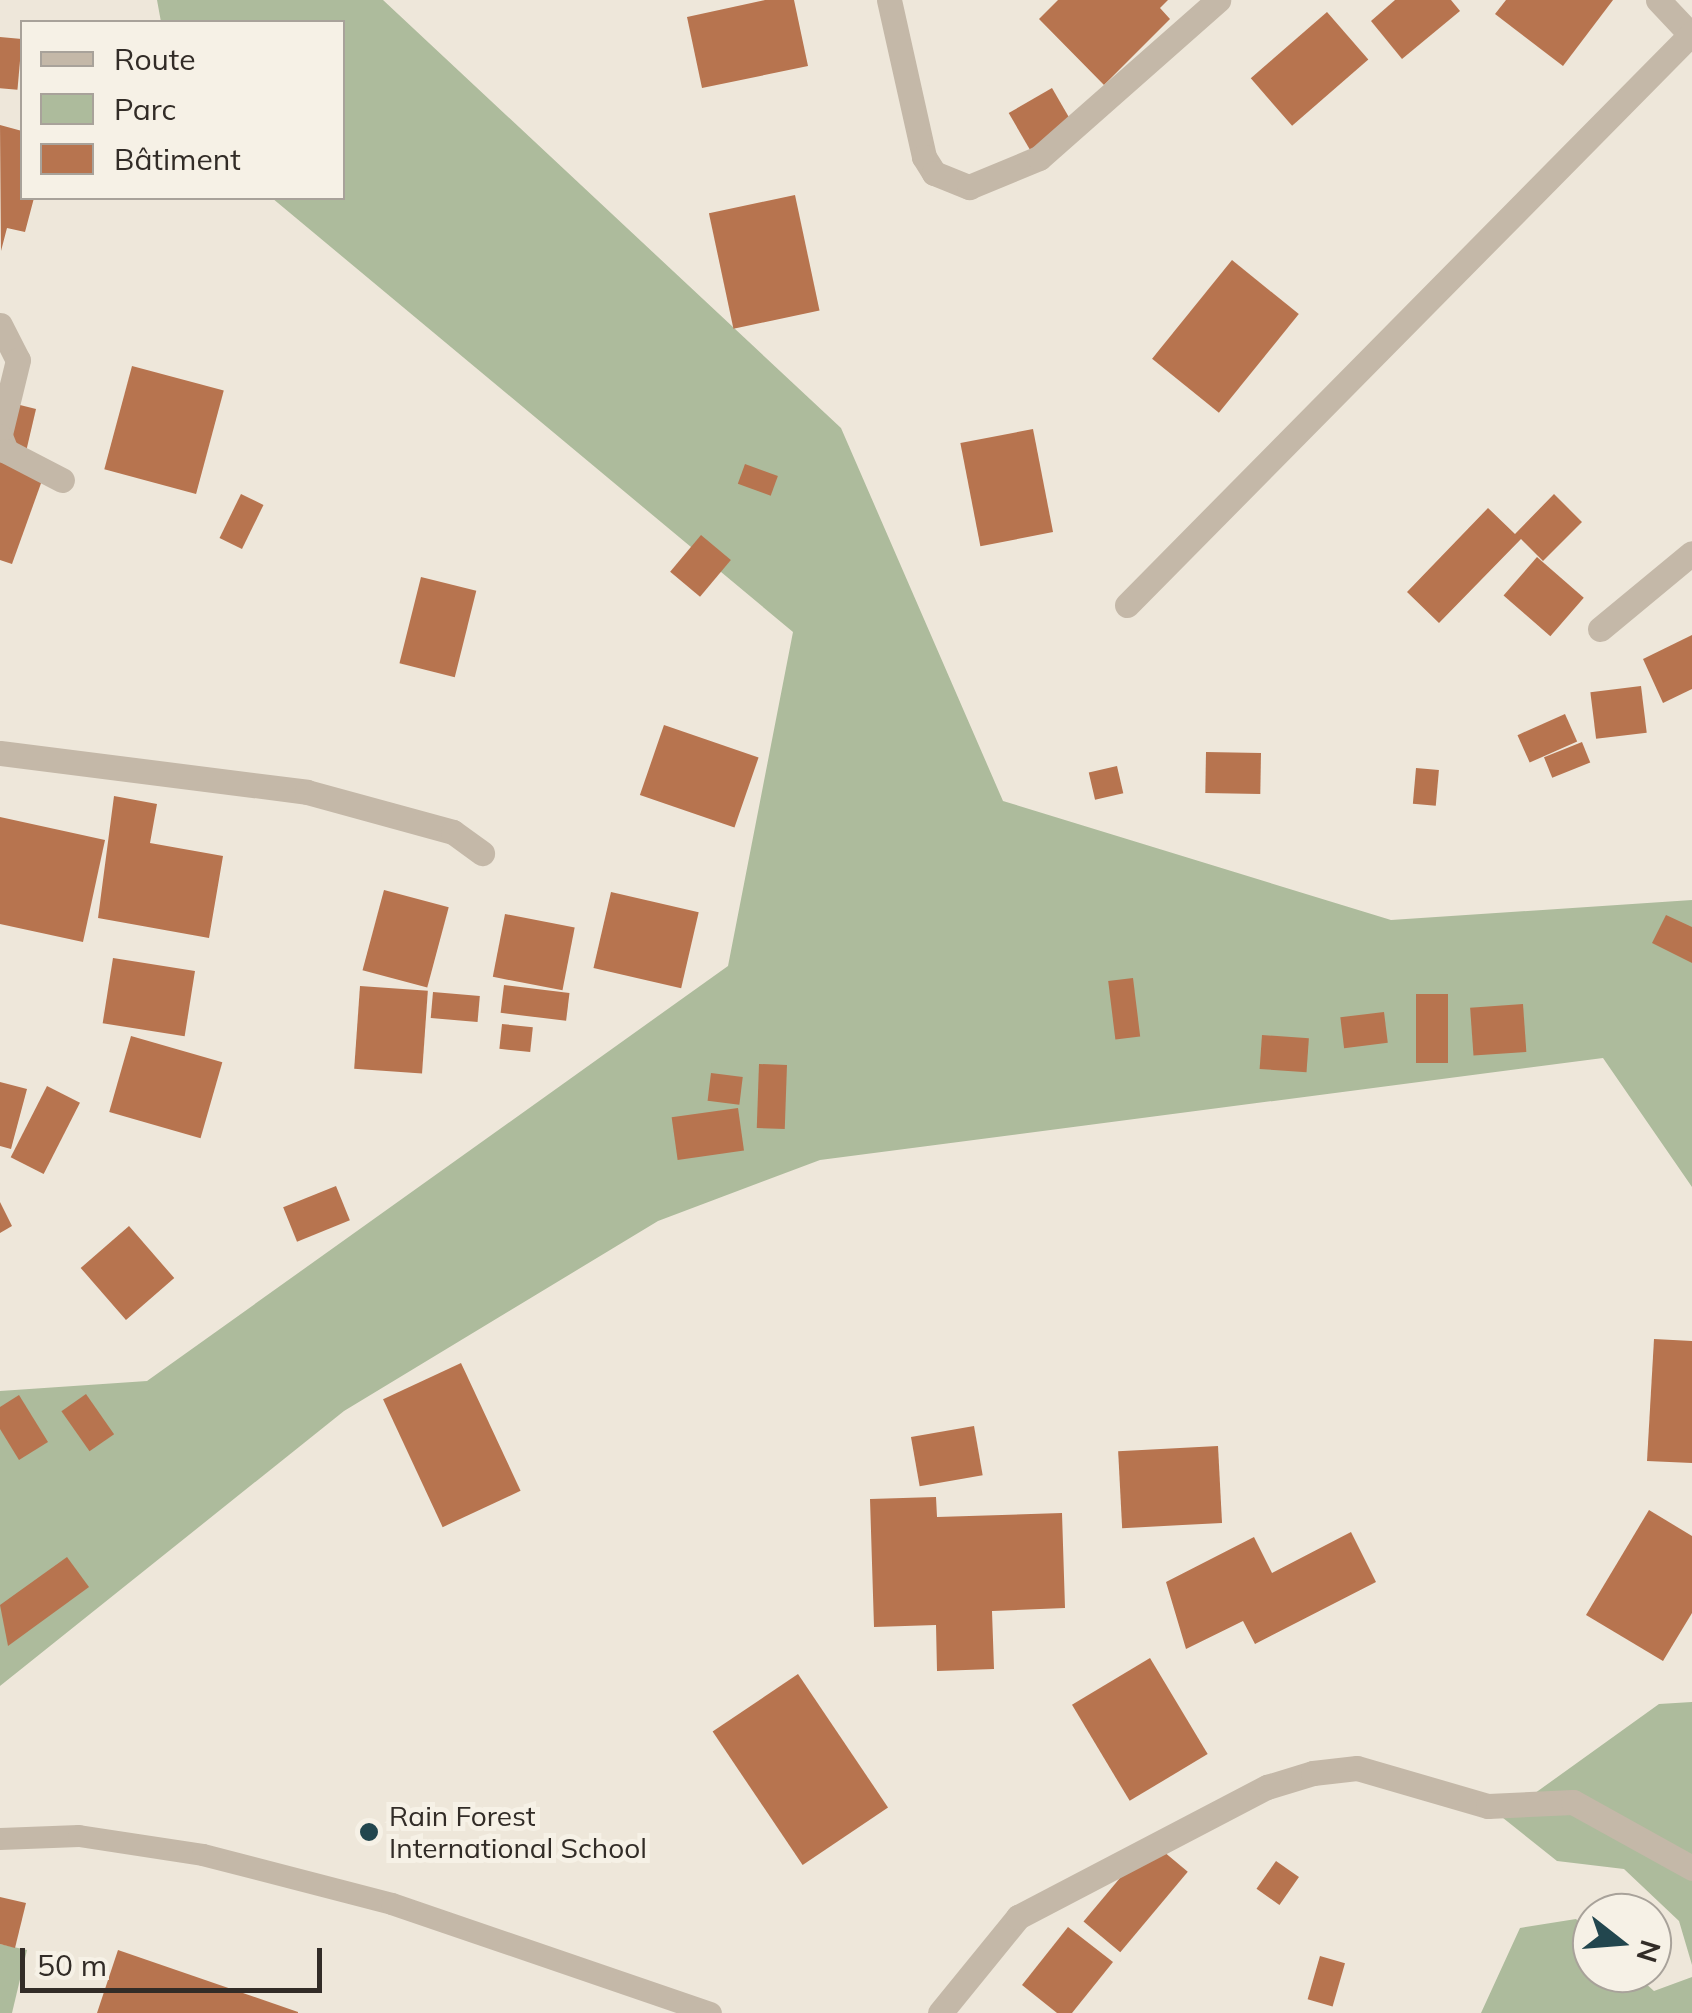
<!DOCTYPE html>
<meta charset="utf-8">
<style>
body{margin:0}
#map{position:relative;width:1692px;height:2013px;overflow:hidden;background:#eee7da;font-family:Mulish,sans-serif}
div>[style]{position:absolute}
.green>*{inset:0;background:#adbb9c}
.building>*{inset:0;background:#b7744f;transform-origin:0 0}
.service>*{height:22px;margin:-11px;padding:0 11px;transform-origin:11px;border-radius:11px;background:#c4b8a8}
.minor>*{height:25px;margin:-12.5px;padding:0 12.5px;transform-origin:12.5px;border-radius:12.5px;background:#c4b8a8}
.dots>*{width:28px;height:28px;translate:-50% -50%;box-sizing:border-box;border:5px solid #f6f1e6;border-radius:50%}
span{translate:-50% -50%;white-space:nowrap;text-align:center;line-height:1.15;-webkit-text-stroke:10px #f6f1e6;paint-order:stroke}
.poi-label{font-size:28px;color:#322c27}
.left{translate:0 -50%;text-align:left}
.legend{position:absolute;left:20px;top:20px;width:325px;height:180px;box-sizing:border-box;background:#f6f1e6;border:2px solid #a8a29a;margin:0;padding:12px 18px;list-style:none;font-size:30px;color:#322c27}
.legend li{display:flex;align-items:center;gap:20px;height:50px}
.legend b{width:50px;border:2px solid #a8a29a}
.north{position:absolute;left:1572px;top:1893px;width:100px;height:100px;box-sizing:border-box;background:#f6f1e6;border:2px solid #a8a29a;border-radius:50%;rotate:107deg;font-size:28px;font-weight:700;line-height:40px;text-align:center;color:#322c27}
.north::after{content:'';display:block;margin:auto;width:35px;height:45px;background:#22464e;clip-path:polygon(50% 0,100% 100%,50% 72%,0 100%)}
.scale{position:absolute;left:20px;top:1948px;width:302px;height:45px;box-sizing:border-box;border:5px solid #322c27;border-top:0;padding-left:12px;font-size:30px;line-height:35px;white-space:nowrap;color:#322c27;-webkit-text-stroke:8px #f6f1e6;paint-order:stroke}
</style>
<div id="map">
<div class="green">
<div style="clip-path:polygon(157px 0,383px 0,841px 428px,1003px 801px,1391px 920px,1692px 900px,1692px 1187px,1603px 1058px,820px 1160px,658px 1221px,344px 1411px,0 1686px,0 1391px,147px 1381px,728px 966px,793px 632px,272px 198px,342px 198px,342px 22px,161px 22px)"></div>
<div style="clip-path:polygon(1692px 1702px,1692px 1965px,1679px 1921px,1624px 1869px,1557px 1861px,1488px 1806px,1524px 1801px,1659px 1704px)"></div>
<div style="clip-path:polygon(1576px 1919px,1592px 1934px,1592px 1973px,1634px 1973px,1654px 1991px,1692px 1977px,1692px 2013px,1481px 2013px,1520px 1928px)"></div>
<div style="clip-path:polygon(0 1944px,27px 1950px,12px 2013px,0 2013px)"></div>
</div>
<div class="building">
<div style="clip-path:polygon(765px 0,794px 0,808px 66px,702px 88px,687px 17px)"></div>
<div style="clip-path:polygon(1058px 0,1168px 0,1160px 8px,1170px 19px,1104px 85px,1039px 19px)"></div>
<div style="clip-path:polygon(1395px 0,1451px 0,1460px 11px,1402px 59px,1371px 21px)"></div>
<div style="clip-path:polygon(1506px 0,1613px 0,1563px 66px,1495px 14px)"></div>
<div style="left:1327px;top:12px;width:63px;height:101px;rotate:49deg"></div>
<div style="left:0;top:37px;width:22px;height:51px;rotate:5deg"></div>
<div style="left:1052px;top:88px;width:44px;height:50px;rotate:60deg"></div>
<div style="clip-path:polygon(0 125px,22px 131px,22px 198px,34px 198px,25px 232px,7px 228px,1px 251px)"></div>
<div style="left:795px;top:195px;width:118px;height:88px;rotate:78deg"></div>
<div style="left:1232px;top:260px;width:86px;height:127px;rotate:39deg"></div>
<div style="left:132px;top:366px;width:95px;height:107px;rotate:15deg"></div>
<div style="clip-path:polygon(0 400px,36px 409px,25px 456px,0 450px)"></div>
<div style="left:1033px;top:429px;width:105px;height:74px;rotate:79deg"></div>
<div style="clip-path:polygon(0 459px,44px 475px,12px 564px,0 560px)"></div>
<div style="left:745px;top:464px;width:35px;height:21px;rotate:20deg"></div>
<div style="left:241px;top:494px;width:25px;height:49px;rotate:26deg"></div>
<div style="clip-path:polygon(1554px 494px,1582px 522px,1543px 561px,1521px 539px,1439px 623px,1407px 592px,1488px 508px,1515px 534px)"></div>
<div style="left:701px;top:535px;width:39px;height:48px;rotate:40deg"></div>
<div style="left:1537px;top:557px;width:62px;height:51px;rotate:41deg"></div>
<div style="left:421px;top:577px;width:57px;height:89px;rotate:14deg"></div>
<div style="clip-path:polygon(1692px 635px,1692px 689px,1663px 703px,1643px 659px)"></div>
<div style="left:1641px;top:686px;width:47px;height:51px;rotate:83deg"></div>
<div style="left:1565px;top:714px;width:30px;height:52px;rotate:66deg"></div>
<div style="left:664px;top:725px;width:100px;height:74px;rotate:19deg"></div>
<div style="left:1582px;top:742px;width:22px;height:41px;rotate:68deg"></div>
<div style="left:1206px;top:752px;width:55px;height:41px;rotate:1deg"></div>
<div style="left:1117px;top:766px;width:28px;height:29px;rotate:77deg"></div>
<div style="left:1416px;top:768px;width:23px;height:36px;rotate:5deg"></div>
<div style="clip-path:polygon(114px 796px,157px 804px,150px 843px,223px 856px,209px 938px,98px 918px)"></div>
<div style="clip-path:polygon(0 817px,105px 840px,83px 942px,0 924px)"></div>
<div style="left:384px;top:890px;width:67px;height:83px;rotate:15deg"></div>
<div style="left:611px;top:892px;width:90px;height:78px;rotate:13deg"></div>
<div style="left:505px;top:914px;width:71px;height:64px;rotate:11deg"></div>
<div style="clip-path:polygon(1666px 915px,1692px 927px,1692px 963px,1652px 943px)"></div>
<div style="left:113px;top:958px;width:83px;height:66px;rotate:9deg"></div>
<div style="left:1133px;top:978px;width:59px;height:25px;rotate:83deg"></div>
<div style="left:504px;top:985px;width:66px;height:28px;rotate:7deg"></div>
<div style="left:360px;top:986px;width:68px;height:83px;rotate:4deg"></div>
<div style="left:433px;top:992px;width:47px;height:26px;rotate:5deg"></div>
<div style="left:1416px;top:994px;width:32px;height:69px"></div>
<div style="left:1523px;top:1004px;width:48px;height:53px;rotate:86deg"></div>
<div style="left:1384px;top:1012px;width:31px;height:44px;rotate:83deg"></div>
<div style="left:502px;top:1024px;width:31px;height:25px;rotate:6deg"></div>
<div style="left:1262px;top:1035px;width:47px;height:34px;rotate:4deg"></div>
<div style="left:131px;top:1036px;width:95px;height:79px;rotate:16deg"></div>
<div style="left:759px;top:1064px;width:28px;height:64px;rotate:2deg"></div>
<div style="left:711px;top:1073px;width:32px;height:28px;rotate:7deg"></div>
<div style="clip-path:polygon(0 1082px,27px 1089px,11px 1149px,0 1146px)"></div>
<div style="left:47px;top:1086px;width:37px;height:80px;rotate:27deg"></div>
<div style="left:738px;top:1108px;width:43px;height:67px;rotate:82deg"></div>
<div style="left:336px;top:1186px;width:37px;height:57px;rotate:68deg"></div>
<div style="clip-path:polygon(0 1202px,12px 1226px,0 1233px)"></div>
<div style="left:129px;top:1226px;width:69px;height:64px;rotate:49deg"></div>
<div style="clip-path:polygon(1654px 1339px,1692px 1341px,1692px 1463px,1647px 1461px)"></div>
<div style="left:461px;top:1363px;width:141px;height:86px;rotate:65deg"></div>
<div style="left:86px;top:1394px;width:49px;height:30px;rotate:55deg"></div>
<div style="clip-path:polygon(19px 1395px,48px 1442px,19px 1460px,0 1429px,0 1407px)"></div>
<div style="left:974px;top:1426px;width:50px;height:64px;rotate:80deg"></div>
<div style="left:1218px;top:1446px;width:77px;height:100px;rotate:87deg"></div>
<div style="clip-path:polygon(936px 1497px,937px 1517px,1062px 1513px,1065px 1608px,992px 1611px,994px 1669px,937px 1671px,936px 1625px,874px 1627px,870px 1499px)"></div>
<div style="clip-path:polygon(1649px 1510px,1692px 1536px,1692px 1613px,1663px 1661px,1586px 1615px)"></div>
<div style="clip-path:polygon(1351px 1532px,1376px 1582px,1255px 1644px,1243px 1621px,1186px 1649px,1166px 1582px,1254px 1537px,1272px 1573px)"></div>
<div style="clip-path:polygon(67px 1557px,89px 1587px,8px 1646px,0 1605px)"></div>
<div style="left:1150px;top:1658px;width:112px;height:91px;rotate:59deg"></div>
<div style="left:798px;top:1674px;width:161px;height:103px;rotate:56deg"></div>
<div style="left:1151px;top:1841px;width:48px;height:105px;rotate:40deg"></div>
<div style="left:1276px;top:1861px;width:28px;height:34px;rotate:35deg"></div>
<div style="clip-path:polygon(0 1897px,26px 1903px,15px 1948px,0 1944px)"></div>
<div style="clip-path:polygon(1068px 1927px,1113px 1962px,1072px 2013px,1057px 2013px,1022px 1985px)"></div>
<div style="clip-path:polygon(118px 1950px,298px 2012px,298px 2013px,97px 2013px)"></div>
<div style="left:1320px;top:1956px;width:26px;height:45px;rotate:16deg"></div>
</div>
<div class="service">
<div style="left:0;top:1839px;width:79px;rotate:-2.2deg"></div>
<div style="left:79px;top:1836px;width:125px;rotate:8.7deg"></div>
<div style="left:203px;top:1855px;width:195px;rotate:14.5deg"></div>
<div style="left:392px;top:1904px;width:337px;rotate:18.9deg"></div>
</div>
<div class="minor">
<div style="left:889px;top:0;width:161px;rotate:77.4deg"></div>
<div style="left:924px;top:157px;width:19px;rotate:58deg"></div>
<div style="left:934px;top:173px;width:38px;rotate:22deg"></div>
<div style="left:969px;top:187px;width:76px;rotate:-22.5deg"></div>
<div style="left:1039px;top:158px;width:239px;rotate:-41.4deg"></div>
<div style="left:1658px;top:0;width:50px;rotate:46.6deg"></div>
<div style="left:0;top:325px;width:39px;rotate:63deg"></div>
<div style="left:18px;top:360px;width:76px;rotate:103.7deg"></div>
<div style="left:0;top:436px;width:16px;rotate:68deg"></div>
<div style="left:6px;top:451px;width:63px;rotate:27.4deg"></div>
<div style="left:1127px;top:605px;width:804px;rotate:-45.35deg"></div>
<div style="left:1600px;top:629px;width:119px;rotate:-39.6deg"></div>
<div style="left:0;top:753px;width:309px;rotate:7.2deg"></div>
<div style="left:307px;top:792px;width:151px;rotate:15.3deg"></div>
<div style="left:453px;top:832px;width:36px;rotate:36deg"></div>
<div style="left:940px;top:2013px;width:124px;rotate:-50.9deg"></div>
<div style="left:1018px;top:1917px;width:281px;rotate:-27.6deg"></div>
<div style="left:1267px;top:1787px;width:48px;rotate:-16.9deg"></div>
<div style="left:1313px;top:1773px;width:44px;rotate:-6.5deg"></div>
<div style="left:1357px;top:1768px;width:136px;rotate:16.2deg"></div>
<div style="left:1488px;top:1806px;width:85px;rotate:-2.7deg"></div>
<div style="left:1573px;top:1802px;width:136px;rotate:29deg"></div>
</div>
<div class="dots">
<div style="left:369px;top:1832px;background:#22464e"></div>
</div>
<div class="poi-label">
<span class="left" style="left:389px;top:1832px">Rain Forest<br>International School</span>
</div>
<ul class="legend">
<li><b style="height:12px;background:#c4b8a8"></b>Route</li>
<li><b style="height:28px;background:#adbb9c"></b>Parc</li>
<li><b style="height:28px;background:#b7744f"></b>Bâtiment</li>
</ul>
<div class="north">N</div>
<div class="scale">50 m</div>
</div>
